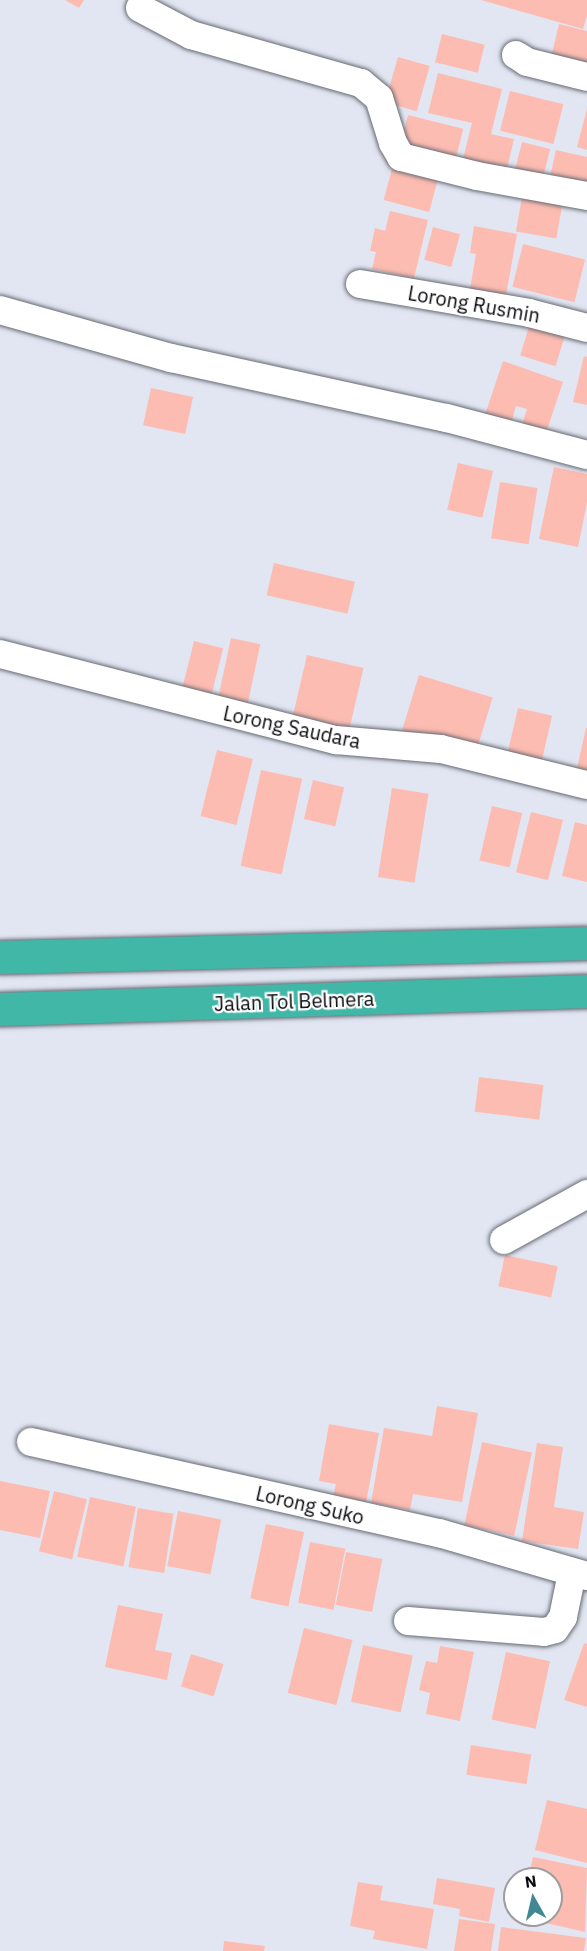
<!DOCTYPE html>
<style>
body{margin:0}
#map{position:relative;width:587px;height:1951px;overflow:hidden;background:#e2e6f2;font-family:"IBM Plex Sans",sans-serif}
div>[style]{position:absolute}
.building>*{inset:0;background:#fdbcb1;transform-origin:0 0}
.roads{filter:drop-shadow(0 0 2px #666a74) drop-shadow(0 0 2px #666a74)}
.minor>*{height:28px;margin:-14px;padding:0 14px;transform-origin:14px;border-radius:14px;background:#fff}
.highway>*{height:33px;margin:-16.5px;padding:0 16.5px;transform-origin:16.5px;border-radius:16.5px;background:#41b7a8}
span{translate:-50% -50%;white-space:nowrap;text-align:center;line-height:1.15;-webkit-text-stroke:4.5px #fff;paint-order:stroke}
.street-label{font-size:20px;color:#0a0b0f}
.north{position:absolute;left:503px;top:1867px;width:60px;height:60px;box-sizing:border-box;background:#fff;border:2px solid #9d9d9f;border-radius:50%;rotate:352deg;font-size:16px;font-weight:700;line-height:24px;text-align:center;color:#0a0b0f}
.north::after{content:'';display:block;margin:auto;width:21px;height:27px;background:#428894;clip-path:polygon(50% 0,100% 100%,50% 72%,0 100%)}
</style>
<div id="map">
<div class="building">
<div style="clip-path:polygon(65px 0,84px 0,79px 8px)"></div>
<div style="clip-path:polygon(481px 0,587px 0,587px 16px,583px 29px)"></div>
<div style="clip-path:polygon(559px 24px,587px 31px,587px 71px,550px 62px)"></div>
<div style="left:442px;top:34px;width:44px;height:29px;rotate:14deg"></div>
<div style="left:398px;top:57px;width:33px;height:47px;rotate:16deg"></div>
<div style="clip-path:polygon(438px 73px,502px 89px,491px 134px,514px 139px,506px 173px,462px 163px,472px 123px,428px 113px)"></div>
<div style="left:510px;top:91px;width:55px;height:41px;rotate:14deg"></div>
<div style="clip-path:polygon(587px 109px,587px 150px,577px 147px)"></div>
<div style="left:408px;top:115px;width:57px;height:36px;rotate:14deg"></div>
<div style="left:522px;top:142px;width:29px;height:38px;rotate:14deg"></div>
<div style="clip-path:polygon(556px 150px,587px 157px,587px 195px,548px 186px)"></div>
<div style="left:392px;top:169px;width:47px;height:32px;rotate:15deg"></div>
<div style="left:522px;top:197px;width:41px;height:35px;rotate:10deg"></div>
<div style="clip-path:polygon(390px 211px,428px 220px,414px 278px,372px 269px,376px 252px,370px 251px,375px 228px,385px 231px)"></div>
<div style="clip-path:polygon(474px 226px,517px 234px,505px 301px,469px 295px,476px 254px,470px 253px)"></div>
<div style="left:433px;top:227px;width:28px;height:34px;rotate:15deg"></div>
<div style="left:523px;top:244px;width:64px;height:44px;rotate:14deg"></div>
<div style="left:531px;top:320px;width:37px;height:37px;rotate:17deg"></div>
<div style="clip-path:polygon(584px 356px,587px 357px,587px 405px,573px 402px)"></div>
<div style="clip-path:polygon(503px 361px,563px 382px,546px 433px,522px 425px,527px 409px,516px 406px,509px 430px,483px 421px)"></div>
<div style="left:151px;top:388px;width:43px;height:38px;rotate:12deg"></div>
<div style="left:458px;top:463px;width:36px;height:48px;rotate:13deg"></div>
<div style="clip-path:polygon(554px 467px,587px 474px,587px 503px,578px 547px,539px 539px)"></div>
<div style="left:500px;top:482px;width:38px;height:57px;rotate:9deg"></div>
<div style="left:274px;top:563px;width:83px;height:33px;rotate:13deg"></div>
<div style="left:231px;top:638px;width:30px;height:66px;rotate:12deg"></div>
<div style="left:194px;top:641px;width:30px;height:58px;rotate:14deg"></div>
<div style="left:307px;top:655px;width:58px;height:66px;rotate:13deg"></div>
<div style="left:419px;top:675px;width:77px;height:58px;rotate:17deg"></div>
<div style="left:518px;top:708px;width:35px;height:48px;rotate:13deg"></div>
<div style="clip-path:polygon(586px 728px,587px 728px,587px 776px,576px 773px)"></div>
<div style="left:217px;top:750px;width:37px;height:68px;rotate:14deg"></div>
<div style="left:261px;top:770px;width:42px;height:98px;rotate:12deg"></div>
<div style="left:313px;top:780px;width:32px;height:40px;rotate:13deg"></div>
<div style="left:392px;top:788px;width:37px;height:90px;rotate:9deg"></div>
<div style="left:492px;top:806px;width:31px;height:56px;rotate:13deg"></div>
<div style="left:531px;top:812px;width:33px;height:62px;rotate:14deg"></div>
<div style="clip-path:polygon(575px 822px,587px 825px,587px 882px,562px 876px)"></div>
<div style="left:479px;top:1077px;width:65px;height:35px;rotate:7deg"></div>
<div style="left:505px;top:1255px;width:54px;height:32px;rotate:12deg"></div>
<div style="clip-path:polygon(437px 1406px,478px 1413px,462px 1502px,413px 1494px,410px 1510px,371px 1503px,384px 1428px,432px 1436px)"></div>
<div style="clip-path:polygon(329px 1424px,379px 1433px,366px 1503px,333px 1497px,336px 1484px,319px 1481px)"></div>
<div style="left:482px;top:1442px;width:51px;height:85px;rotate:12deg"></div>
<div style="clip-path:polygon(537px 1443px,563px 1447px,554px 1507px,584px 1512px,578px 1549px,522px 1541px)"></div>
<div style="clip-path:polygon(0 1481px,50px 1491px,40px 1538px,0 1530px)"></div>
<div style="left:54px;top:1491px;width:34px;height:62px;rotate:14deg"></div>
<div style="left:90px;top:1497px;width:47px;height:61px;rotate:12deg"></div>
<div style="left:138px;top:1508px;width:36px;height:60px;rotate:9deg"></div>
<div style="left:178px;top:1511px;width:44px;height:56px;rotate:11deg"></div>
<div style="left:266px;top:1524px;width:39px;height:76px;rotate:12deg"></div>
<div style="left:310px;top:1542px;width:36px;height:62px;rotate:11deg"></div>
<div style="left:346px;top:1552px;width:37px;height:54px;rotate:11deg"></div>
<div style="clip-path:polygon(118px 1605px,163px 1614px,155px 1650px,172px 1653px,167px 1680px,105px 1667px)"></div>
<div style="left:304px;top:1628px;width:50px;height:67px;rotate:14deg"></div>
<div style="clip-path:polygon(584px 1643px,587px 1644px,587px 1707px,564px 1700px)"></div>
<div style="left:363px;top:1645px;width:51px;height:58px;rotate:12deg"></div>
<div style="clip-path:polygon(440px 1646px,474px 1652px,460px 1721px,426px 1714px,430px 1693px,419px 1690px,426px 1661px,437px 1663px)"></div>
<div style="left:506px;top:1652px;width:45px;height:69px;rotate:12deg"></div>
<div style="left:191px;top:1654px;width:34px;height:34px;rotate:17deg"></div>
<div style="left:471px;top:1745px;width:61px;height:30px;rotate:9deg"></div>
<div style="clip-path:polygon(547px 1800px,587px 1809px,587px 1863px,535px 1850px)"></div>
<div style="clip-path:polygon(533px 1857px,587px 1868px,585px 1932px,520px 1917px,551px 1915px,551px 1879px,528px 1879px)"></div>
<div style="clip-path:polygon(437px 1878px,495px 1888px,489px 1922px,459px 1916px,460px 1909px,433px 1904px)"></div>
<div style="clip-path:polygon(358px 1882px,383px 1886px,380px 1900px,434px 1909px,427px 1949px,373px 1939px,375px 1931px,350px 1926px)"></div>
<div style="clip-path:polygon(459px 1919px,495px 1924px,491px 1951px,454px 1951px)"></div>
<div style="clip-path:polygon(501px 1927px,586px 1938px,584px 1951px,498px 1951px)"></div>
<div style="clip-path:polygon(224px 1941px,265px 1946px,264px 1951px,223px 1951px)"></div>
</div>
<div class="roads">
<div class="minor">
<div style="left:140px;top:8px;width:58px;rotate:27.9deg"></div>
<div style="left:191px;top:35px;width:177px;rotate:15.8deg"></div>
<div style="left:361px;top:83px;width:23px;rotate:40deg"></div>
<div style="left:379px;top:98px;width:47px;rotate:72.7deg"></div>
<div style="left:393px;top:143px;width:16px;rotate:60deg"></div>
<div style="left:401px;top:157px;width:78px;rotate:14deg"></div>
<div style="left:477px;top:176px;width:112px;rotate:10.3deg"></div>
<div style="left:516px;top:55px;width:13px;rotate:32deg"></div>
<div style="left:527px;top:62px;width:62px;rotate:14deg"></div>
<div style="left:360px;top:284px;width:171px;rotate:9.7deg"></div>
<div style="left:529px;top:313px;width:60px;rotate:14.5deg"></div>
<div style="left:0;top:310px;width:178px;rotate:15.7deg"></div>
<div style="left:171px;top:358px;width:282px;rotate:12.3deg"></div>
<div style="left:447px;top:418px;width:145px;rotate:14.8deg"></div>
<div style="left:0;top:654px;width:347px;rotate:14.4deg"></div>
<div style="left:336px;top:740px;width:105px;rotate:4.9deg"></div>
<div style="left:441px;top:749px;width:150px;rotate:13.9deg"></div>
<div style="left:504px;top:1240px;width:95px;rotate:-29deg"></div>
<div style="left:31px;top:1442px;width:418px;rotate:12.6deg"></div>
<div style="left:439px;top:1533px;width:154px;rotate:16.2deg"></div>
<div style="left:408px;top:1621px;width:136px;rotate:4.6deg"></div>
<div style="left:544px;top:1632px;width:11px;rotate:-15deg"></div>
<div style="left:555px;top:1629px;width:14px;rotate:-56deg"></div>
<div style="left:563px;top:1617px;width:45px;rotate:-78.4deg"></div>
</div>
<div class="highway">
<div style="left:0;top:957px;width:587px;rotate:-1.37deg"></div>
<div style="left:0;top:1009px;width:587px;rotate:-1.76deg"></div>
</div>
</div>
<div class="street-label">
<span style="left:474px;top:304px;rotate:10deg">Lorong Rusmin</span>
<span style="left:292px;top:727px;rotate:12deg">Lorong Saudara</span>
<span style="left:294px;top:1001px;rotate:-2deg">Jalan Tol Belmera</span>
<span style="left:310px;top:1505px;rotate:13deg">Lorong Suko</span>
</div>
<div class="north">N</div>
</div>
